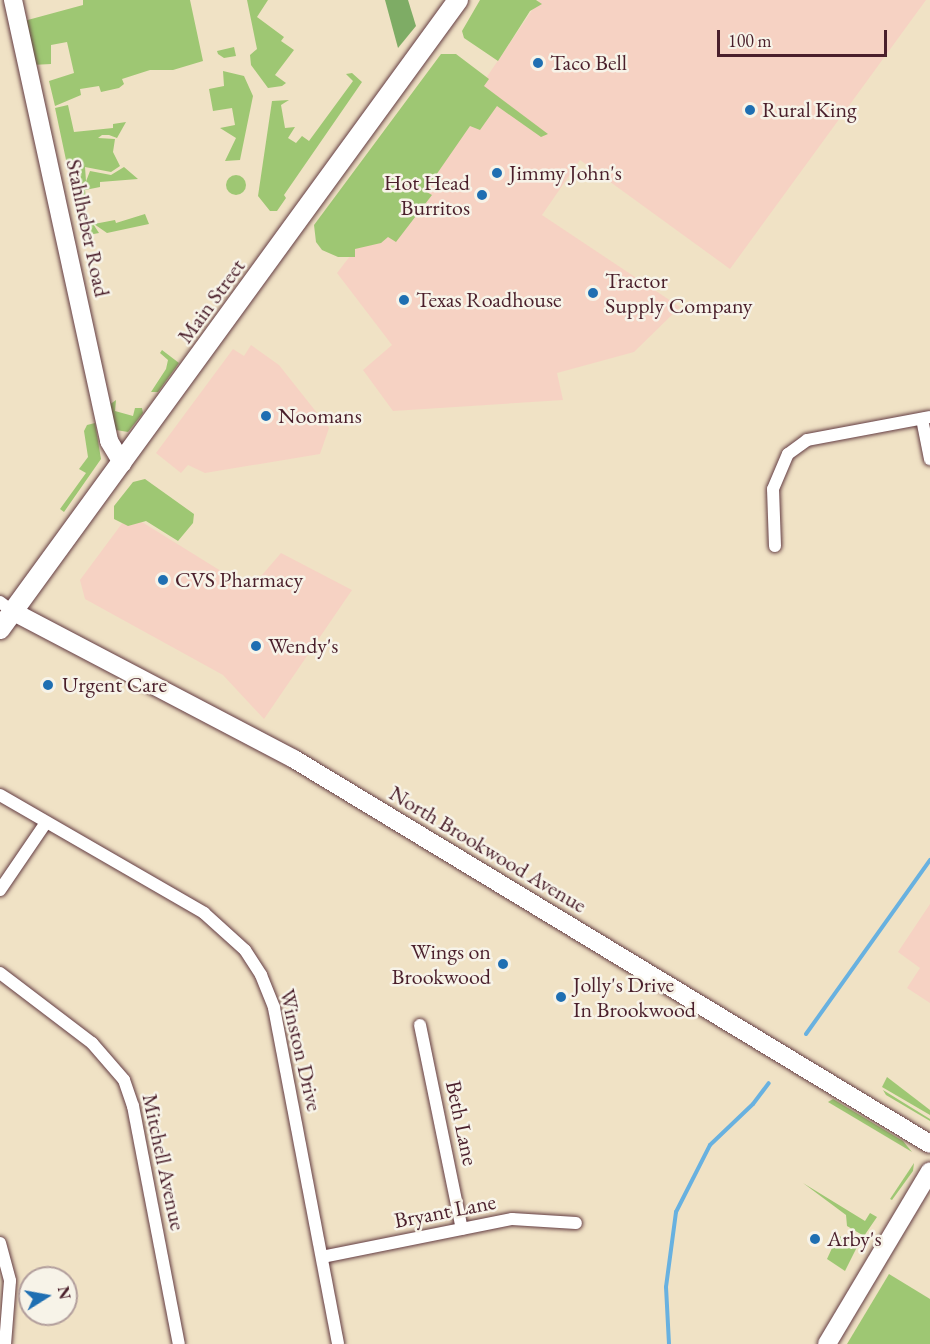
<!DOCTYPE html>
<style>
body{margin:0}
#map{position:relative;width:930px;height:1344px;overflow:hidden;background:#f0e2c5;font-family:"EB Garamond",serif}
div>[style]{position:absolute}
.built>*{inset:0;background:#f6d2c3}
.green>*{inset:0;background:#9ec773}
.round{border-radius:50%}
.forest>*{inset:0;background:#7eac65}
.stream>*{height:4px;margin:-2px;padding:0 2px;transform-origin:2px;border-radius:2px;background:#68b1e0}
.roads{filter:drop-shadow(0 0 2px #633c42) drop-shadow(0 0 2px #633c42)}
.street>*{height:12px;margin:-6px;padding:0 6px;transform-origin:6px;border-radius:6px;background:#fff}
.secondary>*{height:18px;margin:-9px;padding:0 9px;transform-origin:9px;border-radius:9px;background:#fff}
.primary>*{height:20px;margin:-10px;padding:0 10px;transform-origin:10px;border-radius:10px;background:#fff}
.dots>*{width:16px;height:16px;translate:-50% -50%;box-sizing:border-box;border:3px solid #f7f3e8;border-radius:50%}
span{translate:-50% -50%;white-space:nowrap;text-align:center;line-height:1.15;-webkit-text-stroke:5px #f7f3e8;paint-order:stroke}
.poi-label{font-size:22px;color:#4a1f2b}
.left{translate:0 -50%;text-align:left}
.right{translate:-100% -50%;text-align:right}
.street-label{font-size:22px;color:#4a1f2b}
.north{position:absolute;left:18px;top:1266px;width:60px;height:60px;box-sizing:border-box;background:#f7f3e8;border:2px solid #b29e9c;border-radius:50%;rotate:79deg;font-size:16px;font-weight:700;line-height:24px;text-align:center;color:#4a1f2b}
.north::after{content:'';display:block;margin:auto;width:21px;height:27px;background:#1f6fb2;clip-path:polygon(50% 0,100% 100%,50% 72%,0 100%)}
.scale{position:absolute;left:717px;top:30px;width:170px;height:27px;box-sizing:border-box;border:3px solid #4a1f2b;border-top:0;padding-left:8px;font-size:18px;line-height:21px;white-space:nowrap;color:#4a1f2b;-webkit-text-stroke:4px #f7f3e8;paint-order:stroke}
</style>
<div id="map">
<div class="built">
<div style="clip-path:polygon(539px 0,926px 0,730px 269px,580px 160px,542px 215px,680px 307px,634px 352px,557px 373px,563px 400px,393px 411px,363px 370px,392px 345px,337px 273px,480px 87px)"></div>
<div style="clip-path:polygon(251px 345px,279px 365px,329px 428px,320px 454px,205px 473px,188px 465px,181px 473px,156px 453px,233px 349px,244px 356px)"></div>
<div style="clip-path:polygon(129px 514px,250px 589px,281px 553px,352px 590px,264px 719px,223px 675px,85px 599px,80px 580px)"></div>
<div style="clip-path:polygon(930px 904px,930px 1003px,907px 988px,920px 968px,898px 952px)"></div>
</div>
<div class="green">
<div style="clip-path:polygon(83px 0,190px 0,203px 61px,173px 70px,150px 70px,122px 79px,124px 84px,119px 88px,101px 92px,99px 86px,80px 89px,81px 95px,55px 106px,49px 81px,74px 73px,67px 42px,51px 45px,51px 64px,32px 65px,24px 21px,83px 5px)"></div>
<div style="clip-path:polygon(247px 0,268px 0,257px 17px,284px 37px,281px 41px,294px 50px,275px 75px,286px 83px,282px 86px,268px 88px,251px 65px,250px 55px,257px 49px)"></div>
<div style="clip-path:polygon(480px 0,536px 0,542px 4px,530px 11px,498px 61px,464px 38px,462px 31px)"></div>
<div style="clip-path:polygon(234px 47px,236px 56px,224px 58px,218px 54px,217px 51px)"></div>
<div style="clip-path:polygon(441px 54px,456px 54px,489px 79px,484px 86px,548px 134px,541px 137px,497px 106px,480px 130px,470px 126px,425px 191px,432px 195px,396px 242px,388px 237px,381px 243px,355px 249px,355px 257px,338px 257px,322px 250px,316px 242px,314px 225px)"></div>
<div style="clip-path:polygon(223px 71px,244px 76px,253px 96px,240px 160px,225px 161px,236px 138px,220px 128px,235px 125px,232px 108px,213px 111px,209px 89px,224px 86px)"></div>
<div style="clip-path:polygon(352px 73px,362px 82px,284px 195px,286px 198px,277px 211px,270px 211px,258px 196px,272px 101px,289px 100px,281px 105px,285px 128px,295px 127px,288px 138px,296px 143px,302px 136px,309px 141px,353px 81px,346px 74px)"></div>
<div style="clip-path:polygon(68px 105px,74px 132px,113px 128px,113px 124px,126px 122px,117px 138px,109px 135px,102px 135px,98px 138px,115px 139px,113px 152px,120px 166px,111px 172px,85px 167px,86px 181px,73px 193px,55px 108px)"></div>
<div style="clip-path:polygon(124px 167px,138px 179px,100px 182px,100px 187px,85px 190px,86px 198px,80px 200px,83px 216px,88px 216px,99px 233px,83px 236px,74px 195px,85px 184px,90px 171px,111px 175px)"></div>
<div class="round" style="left:226px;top:175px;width:20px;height:20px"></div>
<div style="clip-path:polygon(145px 214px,149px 224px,107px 233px,94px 224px,115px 220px,116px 223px)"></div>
<div style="clip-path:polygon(162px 350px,179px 363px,158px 392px,151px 392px,166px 369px,168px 360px,160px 353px)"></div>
<div style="clip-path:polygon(116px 400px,115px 411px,133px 416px,135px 408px,142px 408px,143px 413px,128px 432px,116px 430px,113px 426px,109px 405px)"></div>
<div style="clip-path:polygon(95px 423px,101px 459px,64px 512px,60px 509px,86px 473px,79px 469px,88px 457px,84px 431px,87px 425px)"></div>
<div style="clip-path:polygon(145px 479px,194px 514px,193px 523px,178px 541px,146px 521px,128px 526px,114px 519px,114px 506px,133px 482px)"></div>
<div style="clip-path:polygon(887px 1077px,930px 1110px,930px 1115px,882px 1087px)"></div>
<div style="clip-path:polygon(883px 1090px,930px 1119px,930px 1121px,886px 1095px)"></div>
<div style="clip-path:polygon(833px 1099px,903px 1141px,912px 1152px,828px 1102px)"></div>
<div style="clip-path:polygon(914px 1163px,913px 1171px,892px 1200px,890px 1199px)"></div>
<div style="clip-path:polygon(803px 1183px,865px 1221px,870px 1213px,877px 1217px,864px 1236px,847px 1226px,846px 1215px)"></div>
<div style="clip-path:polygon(838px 1235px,857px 1247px,845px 1271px,827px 1259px)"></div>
<div style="clip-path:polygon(889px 1274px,930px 1299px,930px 1344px,847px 1344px)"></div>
</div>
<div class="forest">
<div style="clip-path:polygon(385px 0,408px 0,416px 26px,398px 48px)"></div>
</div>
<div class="stream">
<div style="left:806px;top:1034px;width:214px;rotate:-54.5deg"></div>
<div style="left:669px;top:1344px;width:57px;rotate:-93deg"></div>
<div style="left:666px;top:1287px;width:76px;rotate:-82.4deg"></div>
<div style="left:676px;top:1212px;width:75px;rotate:-63.1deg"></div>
<div style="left:710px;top:1145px;width:59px;rotate:-43.6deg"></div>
<div style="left:753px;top:1104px;width:26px;rotate:-53deg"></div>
</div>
<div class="roads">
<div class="street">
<div style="left:922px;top:419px;width:41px;rotate:78.7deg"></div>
<div style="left:775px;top:546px;width:57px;rotate:-92deg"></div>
<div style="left:773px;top:489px;width:38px;rotate:-67deg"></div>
<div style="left:788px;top:454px;width:24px;rotate:-36deg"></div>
<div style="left:807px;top:440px;width:125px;rotate:-10.6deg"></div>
<div style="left:0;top:602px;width:15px;rotate:37deg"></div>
<div style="left:0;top:795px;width:236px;rotate:30deg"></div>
<div style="left:204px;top:913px;width:55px;rotate:42.1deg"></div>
<div style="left:245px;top:950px;width:30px;rotate:57deg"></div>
<div style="left:261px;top:975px;width:35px;rotate:68deg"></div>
<div style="left:274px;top:1008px;width:342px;rotate:79.2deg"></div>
<div style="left:0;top:890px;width:80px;rotate:-55.7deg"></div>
<div style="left:0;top:973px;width:116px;rotate:37.3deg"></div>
<div style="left:92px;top:1043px;width:49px;rotate:49.1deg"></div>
<div style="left:124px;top:1080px;width:28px;rotate:71deg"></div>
<div style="left:133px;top:1106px;width:242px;rotate:79.1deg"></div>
<div style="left:420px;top:1025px;width:208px;rotate:78.4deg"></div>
<div style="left:0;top:1243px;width:39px;rotate:75deg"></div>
<div style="left:10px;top:1281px;width:63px;rotate:94.5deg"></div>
<div style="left:322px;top:1257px;width:194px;rotate:-11.3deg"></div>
<div style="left:512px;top:1219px;width:64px;rotate:3.6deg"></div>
</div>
<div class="secondary">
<div style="left:13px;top:0;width:451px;rotate:77.7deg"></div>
<div style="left:109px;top:441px;width:26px;rotate:59deg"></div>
<div style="left:12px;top:611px;width:318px;rotate:27.7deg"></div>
<div style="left:294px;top:759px;width:743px;rotate:31.19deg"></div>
<div style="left:827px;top:1344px;width:201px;rotate:-59.2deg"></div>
</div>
<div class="primary">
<div style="left:0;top:629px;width:778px;rotate:-53.94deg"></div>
</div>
</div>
<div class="dots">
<div style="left:538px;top:63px;background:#1f6fb2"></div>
<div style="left:750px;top:110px;background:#1f6fb2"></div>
<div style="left:497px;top:173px;background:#1f6fb2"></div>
<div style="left:482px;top:195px;background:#1f6fb2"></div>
<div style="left:593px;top:293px;background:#1f6fb2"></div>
<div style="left:404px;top:300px;background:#1f6fb2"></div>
<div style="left:266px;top:416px;background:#1f6fb2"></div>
<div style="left:163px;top:580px;background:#1f6fb2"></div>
<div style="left:256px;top:646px;background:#1f6fb2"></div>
<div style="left:48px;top:685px;background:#1f6fb2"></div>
<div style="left:503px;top:964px;background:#1f6fb2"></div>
<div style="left:561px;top:997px;background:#1f6fb2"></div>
<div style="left:815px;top:1239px;background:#1f6fb2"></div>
</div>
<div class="poi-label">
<span class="left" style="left:550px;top:63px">Taco Bell</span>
<span class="left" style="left:762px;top:110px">Rural King</span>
<span class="left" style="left:509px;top:173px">Jimmy John's</span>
<span class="right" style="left:470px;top:195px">Hot Head<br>Burritos</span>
<span class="left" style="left:605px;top:293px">Tractor<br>Supply Company</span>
<span class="left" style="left:416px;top:300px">Texas Roadhouse</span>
<span class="left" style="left:278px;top:416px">Noomans</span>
<span class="left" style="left:175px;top:580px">CVS Pharmacy</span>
<span class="left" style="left:268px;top:646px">Wendy's</span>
<span class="left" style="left:62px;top:685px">Urgent Care</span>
<span class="right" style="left:491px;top:964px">Wings on<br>Brookwood</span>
<span class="left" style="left:573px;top:997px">Jolly's Drive<br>In Brookwood</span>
<span class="left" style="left:827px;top:1239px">Arby's</span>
</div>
<div class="street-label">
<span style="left:88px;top:228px;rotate:78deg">Stahlheber Road</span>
<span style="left:211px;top:301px;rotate:-54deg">Main Street</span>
<span style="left:488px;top:849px;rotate:31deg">North Brookwood Avenue</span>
<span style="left:301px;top:1050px;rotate:77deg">Winston Drive</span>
<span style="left:462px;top:1123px;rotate:78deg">Beth Lane</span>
<span style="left:164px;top:1162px;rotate:78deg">Mitchell Avenue</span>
<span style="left:445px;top:1211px;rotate:-11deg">Bryant Lane</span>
</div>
<div class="north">N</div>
<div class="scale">100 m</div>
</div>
